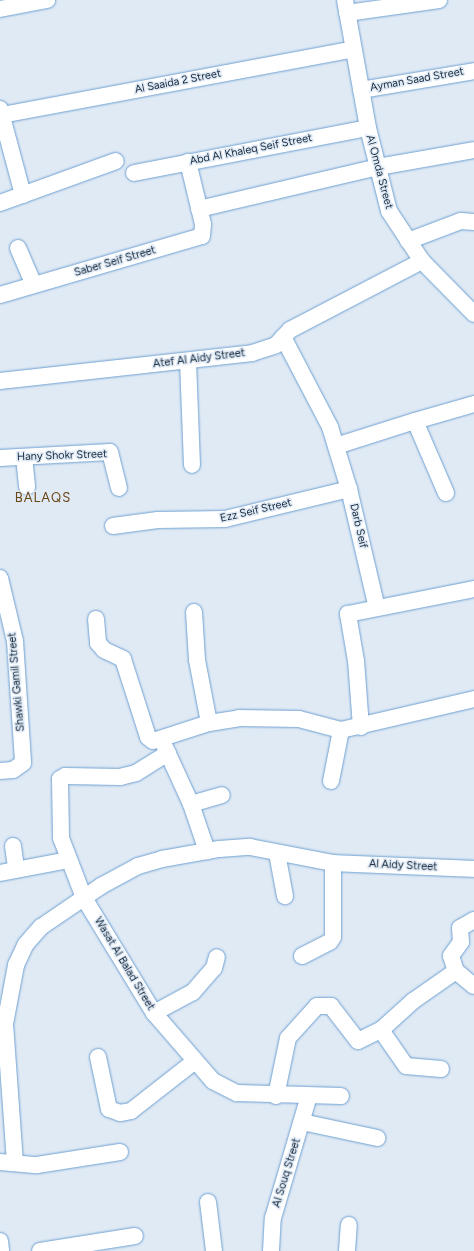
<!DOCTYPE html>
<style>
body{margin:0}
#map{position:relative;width:474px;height:1251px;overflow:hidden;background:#e0eaf5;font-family:Figtree,sans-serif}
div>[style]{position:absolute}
.roads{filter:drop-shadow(0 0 1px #6ea0d1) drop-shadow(0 0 1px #6ea0d1)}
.street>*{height:16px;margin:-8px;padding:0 8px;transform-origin:8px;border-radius:8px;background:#fff}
span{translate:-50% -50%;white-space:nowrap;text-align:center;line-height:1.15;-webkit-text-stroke:3px #e0eaf5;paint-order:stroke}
.street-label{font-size:11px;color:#162a3e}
.quarter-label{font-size:13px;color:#6a4515;letter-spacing:1px}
</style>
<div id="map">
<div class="roads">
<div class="street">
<div style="left:345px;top:0;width:130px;rotate:79.8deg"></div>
<div style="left:368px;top:128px;width:86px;rotate:75.8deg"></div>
<div style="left:389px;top:211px;width:60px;rotate:56.6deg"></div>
<div style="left:422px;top:261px;width:74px;rotate:45.5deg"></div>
<div style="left:0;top:9px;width:48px;rotate:-10.8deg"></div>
<div style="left:347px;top:13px;width:93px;rotate:-8deg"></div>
<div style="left:361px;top:90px;width:115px;rotate:-9.5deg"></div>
<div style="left:0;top:109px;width:89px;rotate:75deg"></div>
<div style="left:2px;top:115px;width:357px;rotate:-10.6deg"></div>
<div style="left:134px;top:173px;width:238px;rotate:-10.9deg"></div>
<div style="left:0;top:203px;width:123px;rotate:-19.9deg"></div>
<div style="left:199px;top:209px;width:184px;rotate:-13.2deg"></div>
<div style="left:378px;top:167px;width:97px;rotate:-10deg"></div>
<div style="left:408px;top:241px;width:57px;rotate:-20.7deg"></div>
<div style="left:461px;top:221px;width:13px;rotate:4deg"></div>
<div style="left:18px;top:248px;width:40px;rotate:66.6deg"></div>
<div style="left:0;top:295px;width:210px;rotate:-16.3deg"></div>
<div style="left:202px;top:236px;width:12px;rotate:-85deg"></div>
<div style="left:203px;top:224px;width:64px;rotate:-103.6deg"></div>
<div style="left:283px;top:337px;width:102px;rotate:62.4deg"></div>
<div style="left:330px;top:427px;width:65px;rotate:73deg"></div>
<div style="left:349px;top:489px;width:122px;rotate:76.8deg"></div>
<div style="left:188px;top:361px;width:104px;rotate:87.8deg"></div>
<div style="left:0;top:381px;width:254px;rotate:-6.3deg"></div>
<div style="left:252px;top:353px;width:25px;rotate:-18deg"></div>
<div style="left:276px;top:345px;width:21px;rotate:-47deg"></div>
<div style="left:290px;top:330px;width:149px;rotate:-27.6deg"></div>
<div style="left:336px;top:446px;width:83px;rotate:-17.6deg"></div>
<div style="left:24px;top:457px;width:30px;rotate:84deg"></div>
<div style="left:0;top:458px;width:110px;rotate:-3.1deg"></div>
<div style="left:110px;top:452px;width:37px;rotate:76deg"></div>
<div style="left:446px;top:493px;width:78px;rotate:-113.3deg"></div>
<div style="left:415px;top:421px;width:61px;rotate:-16.1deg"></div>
<div style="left:113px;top:526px;width:45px;rotate:-7.6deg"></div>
<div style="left:158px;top:520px;width:67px;rotate:-0.9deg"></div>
<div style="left:225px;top:519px;width:128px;rotate:-13.6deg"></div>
<div style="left:0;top:578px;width:65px;rotate:76.6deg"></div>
<div style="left:15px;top:641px;width:122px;rotate:86.2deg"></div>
<div style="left:23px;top:763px;width:12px;rotate:145deg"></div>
<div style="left:13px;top:770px;width:13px;rotate:176deg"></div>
<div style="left:194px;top:612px;width:48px;rotate:86.4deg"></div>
<div style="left:197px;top:660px;width:64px;rotate:79.2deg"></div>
<div style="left:96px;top:619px;width:24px;rotate:85deg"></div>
<div style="left:98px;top:643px;width:9px;rotate:49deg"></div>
<div style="left:104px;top:650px;width:21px;rotate:25deg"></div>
<div style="left:123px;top:659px;width:82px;rotate:72.2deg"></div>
<div style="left:148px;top:737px;width:6px;rotate:39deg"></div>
<div style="left:153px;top:741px;width:59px;rotate:-17.8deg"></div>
<div style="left:209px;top:723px;width:30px;rotate:-9deg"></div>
<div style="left:239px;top:718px;width:60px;rotate:1deg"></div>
<div style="left:299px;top:719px;width:43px;rotate:14.7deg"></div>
<div style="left:341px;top:730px;width:137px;rotate:-13.1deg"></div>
<div style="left:361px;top:727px;width:66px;rotate:-94.3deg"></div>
<div style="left:356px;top:661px;width:48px;rotate:-99.7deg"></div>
<div style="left:348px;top:614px;width:128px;rotate:-11.2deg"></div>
<div style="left:164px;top:745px;width:65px;rotate:65.4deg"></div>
<div style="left:191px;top:804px;width:50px;rotate:71.2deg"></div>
<div style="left:168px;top:753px;width:38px;rotate:148deg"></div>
<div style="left:136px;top:773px;width:16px;rotate:166deg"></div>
<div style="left:120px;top:777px;width:55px;rotate:-179deg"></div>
<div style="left:65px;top:776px;width:6px;rotate:149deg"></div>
<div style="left:60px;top:779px;width:59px;rotate:89deg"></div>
<div style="left:61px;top:838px;width:64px;rotate:69deg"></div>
<div style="left:84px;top:898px;width:135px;rotate:58.7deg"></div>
<div style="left:154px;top:1013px;width:90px;rotate:49.1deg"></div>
<div style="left:213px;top:1081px;width:27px;rotate:27deg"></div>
<div style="left:237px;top:1093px;width:104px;rotate:1.7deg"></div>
<div style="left:331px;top:781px;width:52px;rotate:-78.9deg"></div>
<div style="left:191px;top:804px;width:32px;rotate:-16deg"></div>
<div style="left:13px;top:846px;width:22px;rotate:82deg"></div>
<div style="left:277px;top:853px;width:44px;rotate:79.5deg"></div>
<div style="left:0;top:873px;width:69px;rotate:-10.8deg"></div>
<div style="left:474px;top:920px;width:16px;rotate:150deg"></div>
<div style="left:460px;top:928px;width:14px;rotate:86deg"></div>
<div style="left:461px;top:942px;width:17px;rotate:126deg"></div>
<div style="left:451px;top:956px;width:16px;rotate:72deg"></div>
<div style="left:456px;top:971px;width:23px;rotate:40deg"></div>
<div style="left:302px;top:956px;width:31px;rotate:-27deg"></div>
<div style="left:330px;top:942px;width:6px;rotate:-59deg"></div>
<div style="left:333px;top:937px;width:74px;rotate:-90deg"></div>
<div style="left:154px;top:1013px;width:44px;rotate:-28.3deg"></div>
<div style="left:193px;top:992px;width:32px;rotate:-49deg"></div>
<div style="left:214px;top:968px;width:11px;rotate:-75deg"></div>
<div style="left:98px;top:1057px;width:53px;rotate:78.1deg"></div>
<div style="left:109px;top:1109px;width:12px;rotate:20deg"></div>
<div style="left:120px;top:1113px;width:11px;rotate:-10deg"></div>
<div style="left:131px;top:1111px;width:81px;rotate:-38deg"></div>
<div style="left:441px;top:1069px;width:35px;rotate:-175deg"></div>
<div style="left:406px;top:1066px;width:44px;rotate:-124.8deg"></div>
<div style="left:381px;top:1030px;width:43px;rotate:-42.2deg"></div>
<div style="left:413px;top:1001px;width:52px;rotate:-34.9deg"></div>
<div style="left:276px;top:1096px;width:59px;rotate:-78.3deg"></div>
<div style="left:288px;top:1038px;width:43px;rotate:-47.8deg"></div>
<div style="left:317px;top:1006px;width:14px"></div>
<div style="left:331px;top:1006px;width:44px;rotate:52.4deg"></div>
<div style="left:358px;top:1041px;width:25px;rotate:-26deg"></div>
<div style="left:302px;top:1122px;width:77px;rotate:12deg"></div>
<div style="left:0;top:1162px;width:37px;rotate:5deg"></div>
<div style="left:37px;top:1165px;width:84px;rotate:-8.9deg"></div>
<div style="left:15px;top:1163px;width:139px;rotate:-94.1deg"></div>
<div style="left:5px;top:1024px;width:60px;rotate:-79.4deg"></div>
<div style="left:16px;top:965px;width:23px;rotate:-65deg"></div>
<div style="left:26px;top:944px;width:23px;rotate:-49deg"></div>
<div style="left:41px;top:927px;width:73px;rotate:-34.3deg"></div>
<div style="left:101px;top:886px;width:42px;rotate:-28.4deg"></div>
<div style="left:138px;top:866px;width:25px;rotate:-16deg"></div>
<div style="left:162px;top:859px;width:58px;rotate:-10deg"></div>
<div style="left:219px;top:849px;width:31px;rotate:-4deg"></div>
<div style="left:250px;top:847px;width:85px;rotate:10.9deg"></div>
<div style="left:333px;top:863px;width:141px;rotate:2.4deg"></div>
<div style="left:208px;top:1202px;width:49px;rotate:83deg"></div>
<div style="left:0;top:1241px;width:10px;rotate:84deg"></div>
<div style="left:40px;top:1251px;width:96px;rotate:-9deg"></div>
<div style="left:271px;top:1251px;width:33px;rotate:-87deg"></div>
<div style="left:273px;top:1218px;width:127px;rotate:-73.6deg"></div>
<div style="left:347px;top:1251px;width:26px;rotate:-86deg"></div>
</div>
</div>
<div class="street-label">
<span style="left:417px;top:80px;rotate:-10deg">Ayman Saad Street</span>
<span style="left:178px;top:82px;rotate:-11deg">Al Saaida 2 Street</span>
<span style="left:251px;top:150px;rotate:-11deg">Abd Al Khaleq Seif Street</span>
<span style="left:379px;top:172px;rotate:75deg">Al Omda Street</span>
<span style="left:115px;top:262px;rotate:-16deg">Saber Seif Street</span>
<span style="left:199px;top:359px;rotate:-7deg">Atef Al Aidy Street</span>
<span style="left:62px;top:456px;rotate:-2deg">Hany Shokr Street</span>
<span style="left:256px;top:511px;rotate:-13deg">Ezz Seif Street</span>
<span style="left:358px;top:526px;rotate:77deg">Darb Seif</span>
<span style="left:17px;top:682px;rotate:-95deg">Shawki Gamil Street</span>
<span style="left:403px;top:866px;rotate:3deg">Al Aidy Street</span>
<span style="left:124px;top:964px;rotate:59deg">Wasat Al Balad Street</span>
<span style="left:287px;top:1173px;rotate:-73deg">Al Souq Street</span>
</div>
<div class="quarter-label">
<span style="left:43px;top:498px">BALAQS</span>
</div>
</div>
